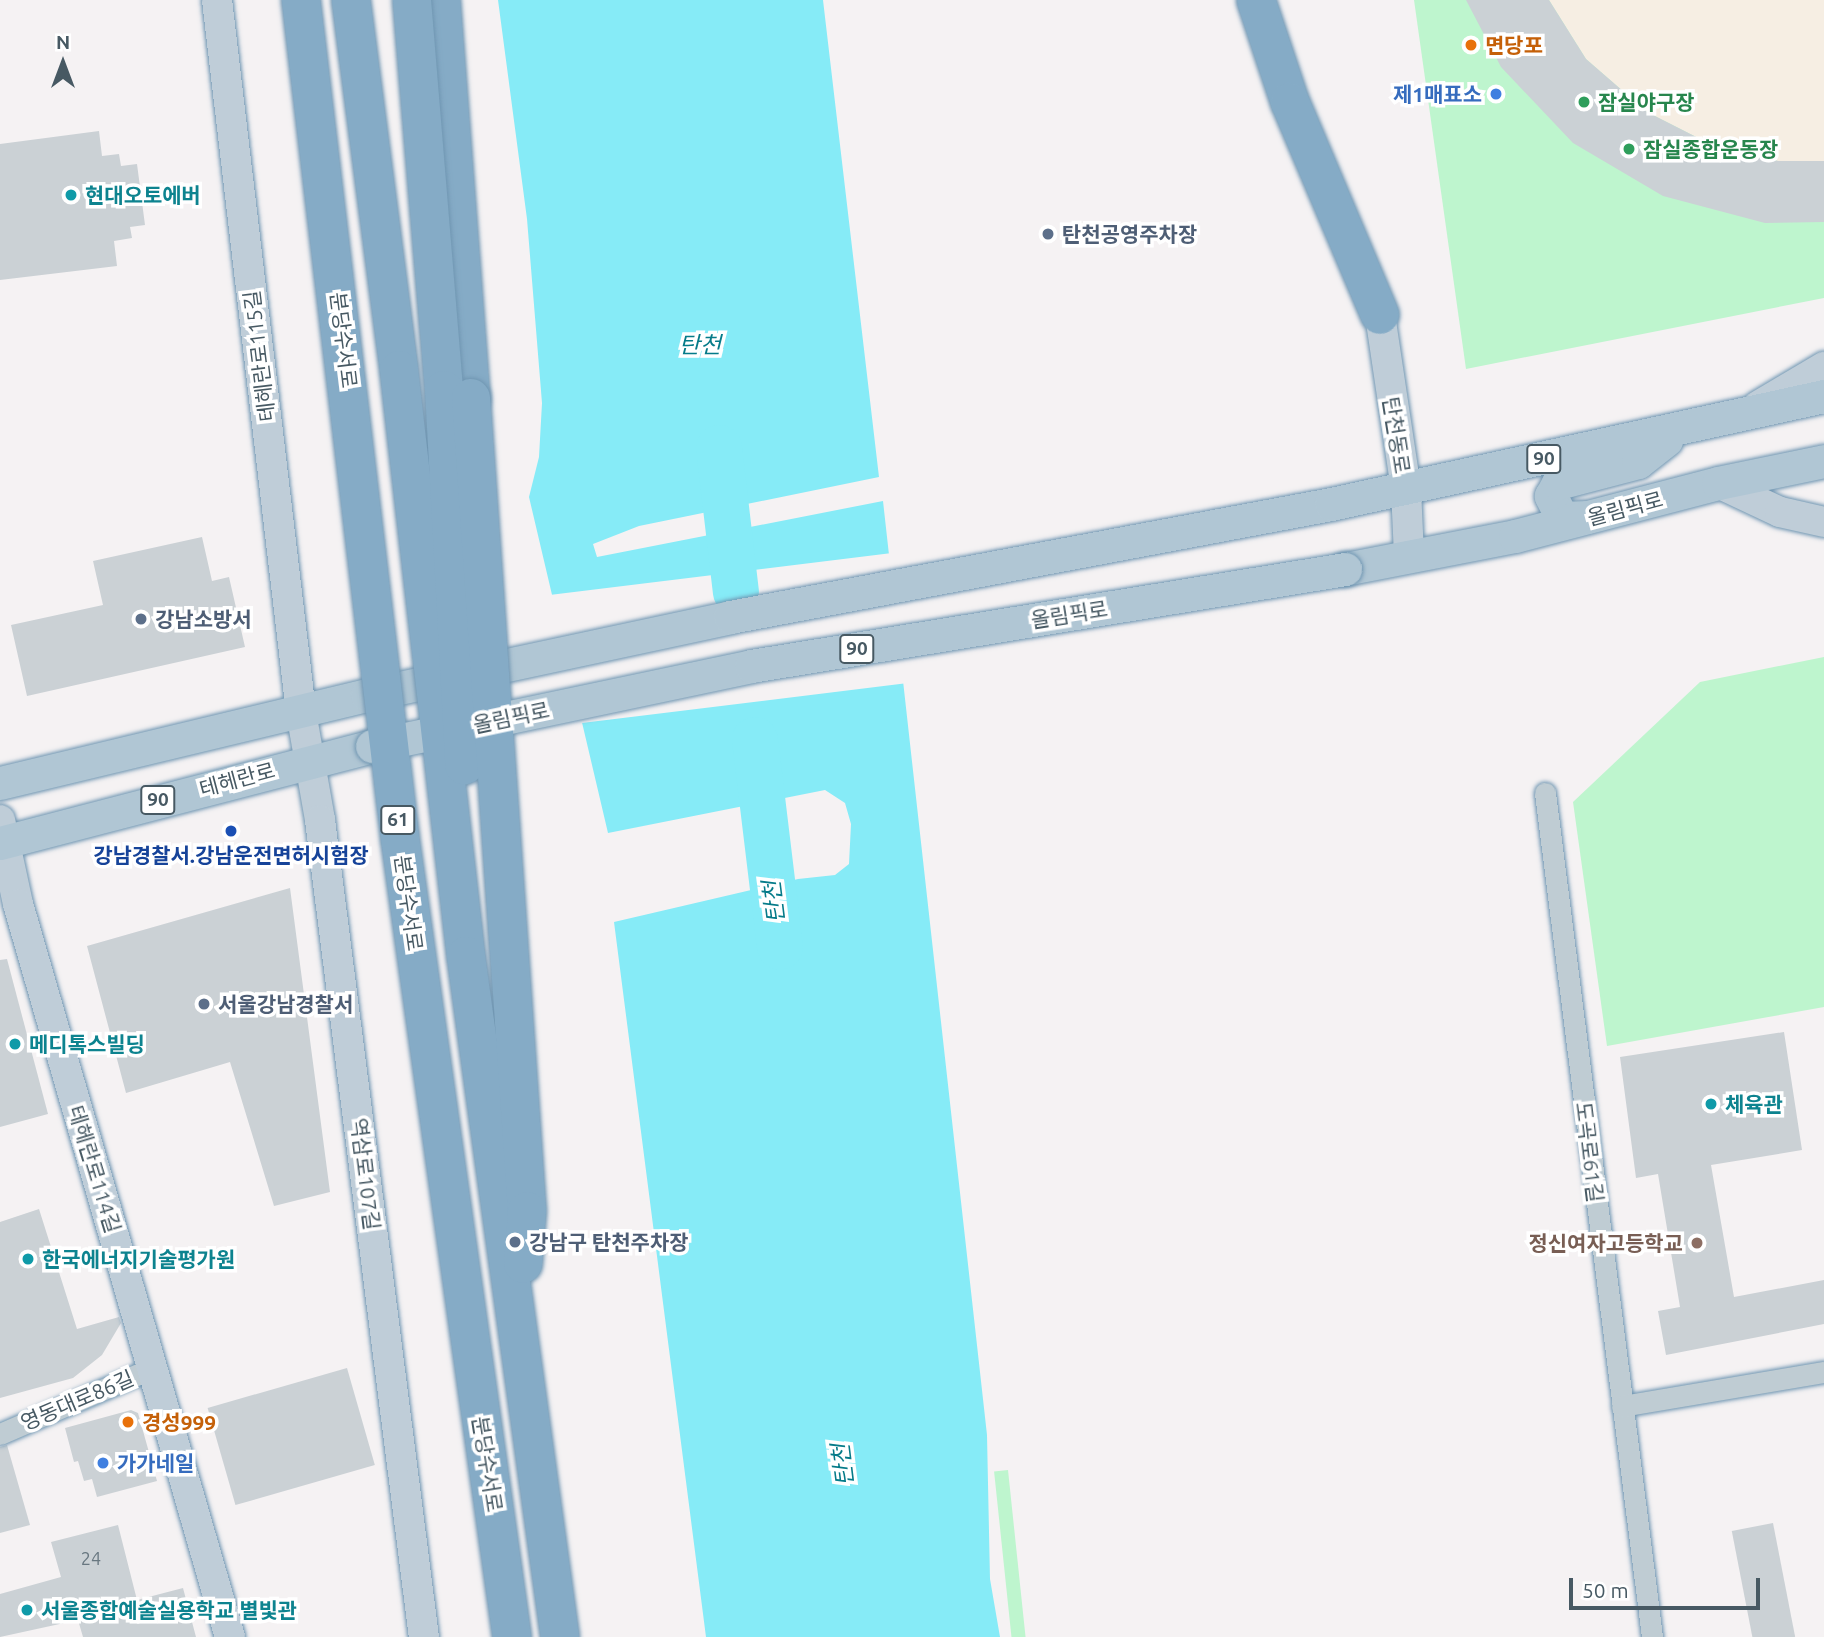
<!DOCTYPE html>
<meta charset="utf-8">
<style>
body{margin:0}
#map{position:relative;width:1824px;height:1637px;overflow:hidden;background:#f5f2f3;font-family:Ubuntu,"Noto Sans KR",sans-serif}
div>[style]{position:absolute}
.green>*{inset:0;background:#bef5ce;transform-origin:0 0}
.sand>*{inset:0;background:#f6eee3}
.water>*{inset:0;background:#86ebf7}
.pier>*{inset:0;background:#f5f2f3;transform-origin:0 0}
.river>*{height:46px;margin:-23px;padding:0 23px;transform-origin:23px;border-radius:23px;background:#86ebf7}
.building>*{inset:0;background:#cbd1d5;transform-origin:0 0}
.roads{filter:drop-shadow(0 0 2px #7096b2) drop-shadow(0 0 2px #7096b2)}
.street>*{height:21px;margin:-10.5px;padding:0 10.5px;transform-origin:10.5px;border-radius:10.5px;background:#bfccd3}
.secondary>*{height:30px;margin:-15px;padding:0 15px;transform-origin:15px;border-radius:15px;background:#bfcdd8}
.primary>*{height:33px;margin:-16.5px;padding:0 16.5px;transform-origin:16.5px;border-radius:16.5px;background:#b0c6d4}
.highway>*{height:38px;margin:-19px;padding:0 19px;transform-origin:19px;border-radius:19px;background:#85abc6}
.bridges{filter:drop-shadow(0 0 2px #7096b2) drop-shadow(0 0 2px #7096b2)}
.primary-bridge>*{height:33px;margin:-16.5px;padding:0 16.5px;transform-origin:16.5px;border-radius:16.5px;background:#b0c6d4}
.highway-bridge>*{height:38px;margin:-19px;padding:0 19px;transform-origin:19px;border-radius:19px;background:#85abc6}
.dots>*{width:19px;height:19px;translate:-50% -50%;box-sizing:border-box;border:4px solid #fff;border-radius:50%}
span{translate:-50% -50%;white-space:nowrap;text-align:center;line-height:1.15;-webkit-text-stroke:7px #fff;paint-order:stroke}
.number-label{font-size:18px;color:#687780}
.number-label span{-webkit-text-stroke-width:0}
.shield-label span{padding:2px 5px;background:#fff;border:2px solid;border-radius:5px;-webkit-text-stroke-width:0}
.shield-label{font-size:19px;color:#475963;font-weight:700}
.food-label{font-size:21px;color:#c56008;font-weight:700}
.left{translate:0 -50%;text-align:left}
.shop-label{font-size:21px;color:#366cbe;font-weight:700}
.right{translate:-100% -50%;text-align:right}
.leisure-label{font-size:21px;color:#27864d;font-weight:700}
.culture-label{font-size:21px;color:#0d838f;font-weight:700}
.service-label{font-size:21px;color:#4e5e75;font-weight:700}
.street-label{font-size:21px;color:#475963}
.transit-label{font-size:21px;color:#164399;font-weight:700}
.education-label{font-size:21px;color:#785e54;font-weight:700}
.water-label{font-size:23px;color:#057b89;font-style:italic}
.north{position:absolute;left:28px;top:28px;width:70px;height:70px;-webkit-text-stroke:5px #fff;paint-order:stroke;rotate:0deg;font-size:19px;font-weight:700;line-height:28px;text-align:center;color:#475963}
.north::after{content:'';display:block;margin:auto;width:24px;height:32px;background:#475963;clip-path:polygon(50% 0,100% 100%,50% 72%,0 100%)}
.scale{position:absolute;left:1569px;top:1578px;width:191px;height:32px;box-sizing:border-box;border:4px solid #475963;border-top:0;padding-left:9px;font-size:21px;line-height:24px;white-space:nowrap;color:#475963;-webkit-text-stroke:5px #fff;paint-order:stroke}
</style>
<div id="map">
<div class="green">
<div style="clip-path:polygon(1414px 0,1824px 0,1824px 298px,1466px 369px)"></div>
<div style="clip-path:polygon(1824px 657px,1824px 1007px,1607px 1046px,1573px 802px,1700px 682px)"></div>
<div style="left:1008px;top:1470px;width:168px;height:14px;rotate:84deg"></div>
</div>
<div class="sand">
<div style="clip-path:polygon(1549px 0,1824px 0,1824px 161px,1778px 161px,1745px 154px,1710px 144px,1647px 112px,1586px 59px)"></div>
</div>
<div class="water">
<div style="clip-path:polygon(498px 0,823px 0,879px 477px,639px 526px,593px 544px,597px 557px,883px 501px,987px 1435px,990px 1579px,1000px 1637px,706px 1637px,614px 922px,798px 879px,835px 875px,849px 864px,851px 824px,845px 803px,825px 790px,608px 833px,529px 497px,539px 457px,542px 403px,527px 219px)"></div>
</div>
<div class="pier">
<div style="left:892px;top:553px;width:131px;height:345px;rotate:83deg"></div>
</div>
<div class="river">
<div style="left:719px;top:448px;width:145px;rotate:83.3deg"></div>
<div style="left:755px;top:740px;width:208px;rotate:83.1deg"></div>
</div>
<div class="building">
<div style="clip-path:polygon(1466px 0,1549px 0,1586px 59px,1647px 112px,1710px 144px,1745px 154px,1778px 161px,1824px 161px,1824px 222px,1765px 223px,1663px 196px,1573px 143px,1501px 67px)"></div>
<div style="clip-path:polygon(99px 131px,102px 156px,119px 154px,121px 166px,137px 164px,145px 225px,130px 227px,132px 238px,114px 241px,117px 266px,0 280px,0 144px)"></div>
<div style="clip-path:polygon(202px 537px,212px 581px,229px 577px,245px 647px,27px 696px,11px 625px,103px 605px,93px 561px)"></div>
<div style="clip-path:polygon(290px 888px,330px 1192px,274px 1206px,230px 1062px,126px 1093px,87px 946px)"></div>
<div style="clip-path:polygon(7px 959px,48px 1114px,0 1127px,0 960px)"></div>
<div style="clip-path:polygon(1784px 1032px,1802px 1150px,1711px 1165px,1734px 1297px,1824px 1280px,1824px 1324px,1666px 1355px,1658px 1311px,1680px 1307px,1658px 1174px,1636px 1178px,1620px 1057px)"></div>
<div style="clip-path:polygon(39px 1209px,77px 1329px,119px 1317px,121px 1323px,102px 1355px,73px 1378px,0 1398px,0 1222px)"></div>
<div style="left:347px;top:1368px;width:101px;height:145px;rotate:74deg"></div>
<div style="clip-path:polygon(131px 1410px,138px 1413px,157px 1481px,97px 1497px,92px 1479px,84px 1481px,78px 1461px,74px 1462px,65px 1428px)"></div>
<div style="clip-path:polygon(7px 1445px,30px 1525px,0 1533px,0 1447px)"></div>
<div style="left:1773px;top:1523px;width:116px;height:42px;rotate:79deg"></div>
<div style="clip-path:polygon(118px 1525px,137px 1600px,183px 1588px,196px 1637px,83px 1637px,78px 1620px,0 1637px,0 1594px,61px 1577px,51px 1542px)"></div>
</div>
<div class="roads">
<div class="street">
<div style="left:1545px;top:793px;width:851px;rotate:82.77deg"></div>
<div style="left:1622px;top:1406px;width:205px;rotate:-9.6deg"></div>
<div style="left:0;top:1434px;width:169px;rotate:-23.4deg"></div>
</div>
<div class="secondary">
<div style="left:217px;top:0;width:717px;rotate:83.27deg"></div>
<div style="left:301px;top:712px;width:110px;rotate:80deg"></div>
<div style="left:320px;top:820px;width:824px;rotate:82.75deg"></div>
<div style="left:1380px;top:315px;width:176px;rotate:81.5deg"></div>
<div style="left:1406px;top:489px;width:66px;rotate:87.4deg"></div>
<div style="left:1758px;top:406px;width:77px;rotate:-30.6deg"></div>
<div style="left:1718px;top:483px;width:68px;rotate:25.1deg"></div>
<div style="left:1780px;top:512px;width:45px;rotate:12.8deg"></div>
<div style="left:0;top:820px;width:86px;rotate:77.9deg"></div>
<div style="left:18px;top:904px;width:763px;rotate:73.87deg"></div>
</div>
<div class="primary">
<div style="left:1587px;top:517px;width:25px;rotate:178deg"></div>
<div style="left:1562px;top:518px;width:25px;rotate:-117deg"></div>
<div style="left:1551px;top:496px;width:15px;rotate:-62deg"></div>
<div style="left:1558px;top:483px;width:83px;rotate:-14.7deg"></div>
<div style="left:1638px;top:462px;width:36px;rotate:-38deg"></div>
<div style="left:1345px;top:569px;width:173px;rotate:-11deg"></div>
<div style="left:1515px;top:536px;width:210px;rotate:-14.6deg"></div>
<div style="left:1718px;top:483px;width:108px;rotate:-11.7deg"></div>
<div style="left:0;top:783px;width:377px;rotate:-13.5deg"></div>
<div style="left:367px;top:695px;width:371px;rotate:-12.1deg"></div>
<div style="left:730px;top:617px;width:612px;rotate:-10.65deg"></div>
<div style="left:1331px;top:504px;width:505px;rotate:-12.36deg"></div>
<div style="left:0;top:843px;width:384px;rotate:-14.6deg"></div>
</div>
<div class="highway">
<div style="left:441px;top:0;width:399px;rotate:85.7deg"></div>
<div style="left:1256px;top:0;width:108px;rotate:71.6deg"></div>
<div style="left:1290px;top:102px;width:231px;rotate:67.1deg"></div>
</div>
</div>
<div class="bridges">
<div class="primary-bridge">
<div style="left:372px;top:746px;width:387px;rotate:-11.9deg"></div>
<div style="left:751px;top:666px;width:602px;rotate:-9.27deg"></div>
</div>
<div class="highway-bridge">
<div style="left:301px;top:0;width:844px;rotate:83.26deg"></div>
<div style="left:400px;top:838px;width:807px;rotate:82.02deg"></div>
<div style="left:351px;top:0;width:373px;rotate:82.6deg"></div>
<div style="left:399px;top:370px;width:590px;rotate:83.48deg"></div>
<div style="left:466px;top:956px;width:687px;rotate:82.14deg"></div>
<div style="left:412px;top:0;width:391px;rotate:85.3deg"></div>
<div style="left:444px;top:390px;width:376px;rotate:86.9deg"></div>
<div style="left:471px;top:398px;width:815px;rotate:86.06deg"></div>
<div style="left:527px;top:1211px;width:53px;rotate:94.3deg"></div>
</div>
</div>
<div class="dots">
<div style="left:1471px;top:45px;background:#e8710a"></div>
<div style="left:1496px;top:94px;background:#3f7fe0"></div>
<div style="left:1584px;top:102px;background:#2e9e5b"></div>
<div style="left:1629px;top:149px;background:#2e9e5b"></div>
<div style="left:71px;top:195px;background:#0f9aa8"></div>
<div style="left:1048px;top:234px;background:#5c6f8a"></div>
<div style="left:141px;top:619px;background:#5c6f8a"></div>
<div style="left:231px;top:831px;background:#1a4fb4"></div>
<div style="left:204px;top:1004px;background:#5c6f8a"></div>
<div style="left:15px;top:1044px;background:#0f9aa8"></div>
<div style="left:1711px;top:1104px;background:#0f9aa8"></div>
<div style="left:515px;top:1242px;background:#5c6f8a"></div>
<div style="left:1697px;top:1243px;background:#8d6e63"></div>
<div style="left:28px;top:1259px;background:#0f9aa8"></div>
<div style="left:128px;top:1422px;background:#e8710a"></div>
<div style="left:103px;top:1463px;background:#3f7fe0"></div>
<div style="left:27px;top:1610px;background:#0f9aa8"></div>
</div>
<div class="number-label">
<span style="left:91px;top:1558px">24</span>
</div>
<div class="shield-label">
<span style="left:1544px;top:459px">90</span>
<span style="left:857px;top:649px">90</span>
<span style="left:158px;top:800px">90</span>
<span style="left:398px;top:820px">61</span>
</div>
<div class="food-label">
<span class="left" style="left:1485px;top:45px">면당포</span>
<span class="left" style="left:142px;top:1422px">경성999</span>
</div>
<div class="shop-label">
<span class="right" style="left:1482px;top:94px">제1매표소</span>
<span class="left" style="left:117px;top:1463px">가가네일</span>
</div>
<div class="leisure-label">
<span class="left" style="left:1598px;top:102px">잠실야구장</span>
<span class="left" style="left:1643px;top:149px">잠실종합운동장</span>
</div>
<div class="culture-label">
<span class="left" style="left:85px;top:195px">현대오토에버</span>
<span class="left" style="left:29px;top:1044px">메디톡스빌딩</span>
<span class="left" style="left:1725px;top:1104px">체육관</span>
<span class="left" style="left:42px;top:1259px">한국에너지기술평가원</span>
<span class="left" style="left:41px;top:1610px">서울종합예술실용학교 별빛관</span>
</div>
<div class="service-label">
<span class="left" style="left:1062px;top:234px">탄천공영주차장</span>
<span class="left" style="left:155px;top:619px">강남소방서</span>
<span class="left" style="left:218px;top:1004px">서울강남경찰서</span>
<span class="left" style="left:529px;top:1242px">강남구 탄천주차장</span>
</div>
<div class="street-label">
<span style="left:344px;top:340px;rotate:83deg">분당수서로</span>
<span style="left:259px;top:356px;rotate:-97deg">테헤란로115길</span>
<span style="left:1397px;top:435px;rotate:81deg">탄천동로</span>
<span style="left:1625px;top:508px;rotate:-15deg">올림픽로</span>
<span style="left:1069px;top:614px;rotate:-9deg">올림픽로</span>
<span style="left:511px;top:717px;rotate:-12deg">올림픽로</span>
<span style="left:237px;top:779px;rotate:-15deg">테헤란로</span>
<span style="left:409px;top:903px;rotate:82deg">분당수서로</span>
<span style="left:1590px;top:1152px;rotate:83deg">도곡로61길</span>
<span style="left:95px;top:1169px;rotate:73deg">테헤란로114길</span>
<span style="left:366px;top:1174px;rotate:83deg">역삼로107길</span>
<span style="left:77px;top:1400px;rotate:-23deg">영동대로86길</span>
<span style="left:488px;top:1464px;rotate:81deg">분당수서로</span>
</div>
<div class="transit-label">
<span style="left:231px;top:855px">강남경찰서.강남운전면허시험장</span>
</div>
<div class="education-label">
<span class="right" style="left:1683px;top:1243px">정신여자고등학교</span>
</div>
<div class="water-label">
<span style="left:700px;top:345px">탄천</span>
<span style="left:774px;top:902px;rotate:-97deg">탄천</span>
<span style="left:843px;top:1465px;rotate:-97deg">탄천</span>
</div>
<div class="north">N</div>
<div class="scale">50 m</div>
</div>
